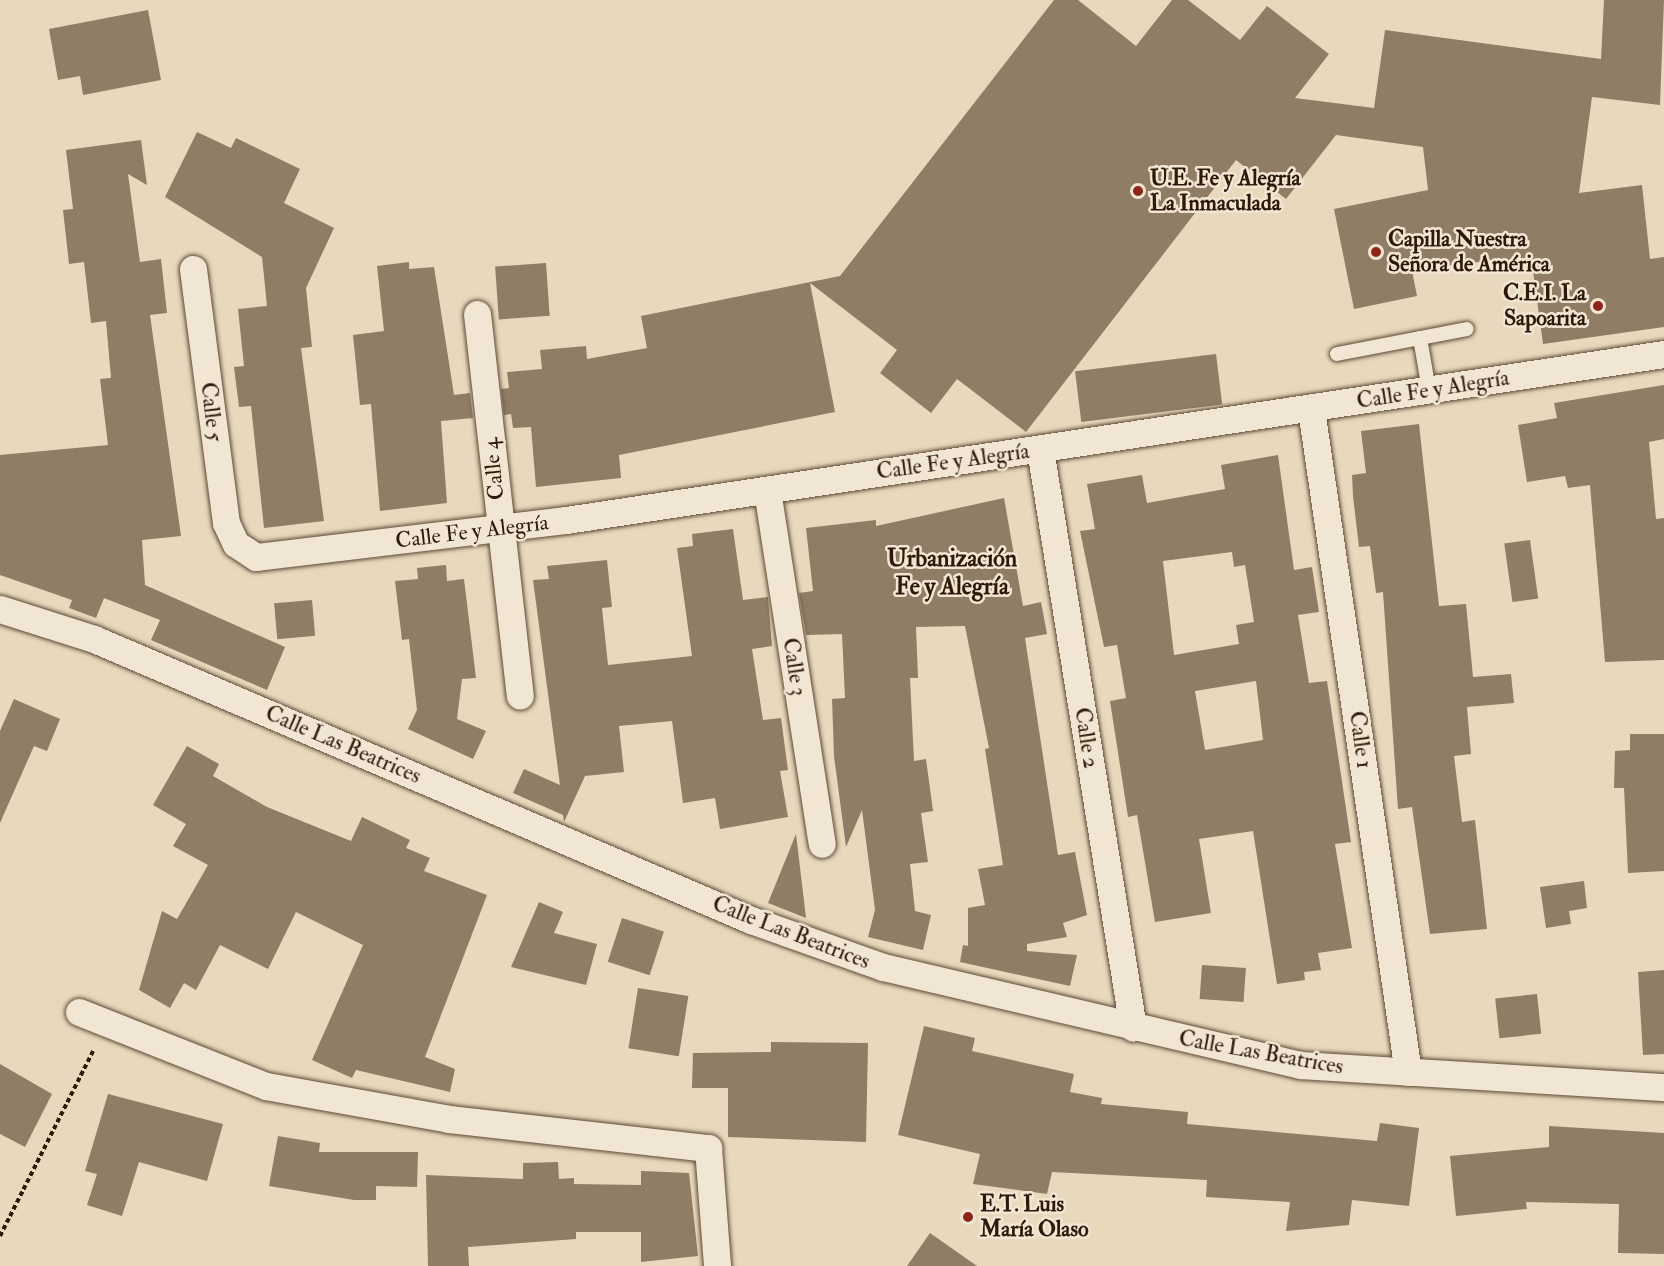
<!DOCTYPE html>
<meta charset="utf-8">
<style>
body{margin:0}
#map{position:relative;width:1664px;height:1266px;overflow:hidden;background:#e8d9bc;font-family:"IM FELL Double Pica",serif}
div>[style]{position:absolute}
.building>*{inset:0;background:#8f7d66;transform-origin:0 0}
.path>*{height:4px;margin-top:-2px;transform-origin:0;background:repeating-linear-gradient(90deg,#2e1908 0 4.5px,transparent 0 7.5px)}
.roads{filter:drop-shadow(0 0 2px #5c4935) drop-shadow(0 0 2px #5c4935)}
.lane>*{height:14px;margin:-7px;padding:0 7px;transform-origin:7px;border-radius:7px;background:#f0e6d3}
.street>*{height:27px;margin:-13.5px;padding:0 13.5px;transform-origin:13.5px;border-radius:13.5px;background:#f0e6d3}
.dots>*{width:16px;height:16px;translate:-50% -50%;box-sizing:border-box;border:3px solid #f0e6d3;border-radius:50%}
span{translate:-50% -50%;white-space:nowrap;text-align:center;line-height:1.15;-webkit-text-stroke:5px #f0e6d3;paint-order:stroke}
.poi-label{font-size:22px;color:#2e1908;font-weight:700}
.left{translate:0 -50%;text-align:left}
.right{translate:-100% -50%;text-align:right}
.street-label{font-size:22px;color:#2e1908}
.neighbourhood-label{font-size:24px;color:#2e1908;font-weight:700}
</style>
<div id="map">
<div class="building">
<div style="clip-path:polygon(1054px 0,1078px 0,1136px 46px,1172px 0,1188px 0,1240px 40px,1267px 6px,1329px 54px,1295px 98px,1374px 108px,1385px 30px,1601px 59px,1604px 0,1664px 0,1660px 105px,1592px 97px,1579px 193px,1642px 185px,1650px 259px,1664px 257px,1664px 327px,1543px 344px,1532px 264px,1502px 267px,1501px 259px,1412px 271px,1417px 296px,1354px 309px,1334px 209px,1428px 190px,1423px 147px,1336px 135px,1286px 199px,1236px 160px,1026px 432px,957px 379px,931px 413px,880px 373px,897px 350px,810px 283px,835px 412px,619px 455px,621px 478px,536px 487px,531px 427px,513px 428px,511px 414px,504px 415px,501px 389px,509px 388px,507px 372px,542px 369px,540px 350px,586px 346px,587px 359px,647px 348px,641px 316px,840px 276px)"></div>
<div style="clip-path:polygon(148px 10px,161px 80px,83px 95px,80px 76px,58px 80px,49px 29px)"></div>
<div style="clip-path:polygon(197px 132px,231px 148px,236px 138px,300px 169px,284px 203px,334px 228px,306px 288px,312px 347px,301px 348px,324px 521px,264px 528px,251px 406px,239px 407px,234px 367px,244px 366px,238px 309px,267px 306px,262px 257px,165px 197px)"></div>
<div style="clip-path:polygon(141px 140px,147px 185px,128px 174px,140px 262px,161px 259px,167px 313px,150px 315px,181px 536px,142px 540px,145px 585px,285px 647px,267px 690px,151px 640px,160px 620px,104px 598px,96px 618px,69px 608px,72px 600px,0 575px,0 455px,108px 445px,100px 379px,111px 378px,106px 321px,91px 323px,84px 262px,69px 264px,63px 210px,73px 209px,66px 150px)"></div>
<div style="clip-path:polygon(409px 262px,409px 269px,434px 267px,454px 395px,470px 393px,473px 418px,441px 421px,447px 503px,380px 511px,371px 404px,360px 405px,353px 335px,384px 331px,377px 266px)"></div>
<div style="left:546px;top:263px;width:53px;height:51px;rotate:86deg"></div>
<div style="left:1216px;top:354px;width:51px;height:142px;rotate:83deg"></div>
<div style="clip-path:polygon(1664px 385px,1664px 439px,1649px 442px,1656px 519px,1664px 518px,1664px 660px,1605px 662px,1590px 485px,1568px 488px,1565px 476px,1527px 482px,1518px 425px,1557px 418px,1554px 403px)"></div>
<div style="clip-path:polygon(1419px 424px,1439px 606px,1466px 604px,1473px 677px,1511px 674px,1514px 703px,1467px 707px,1471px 754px,1454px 756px,1462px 822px,1475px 820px,1487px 929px,1430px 934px,1412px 807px,1398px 809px,1383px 592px,1376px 593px,1370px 546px,1359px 547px,1353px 496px,1352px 475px,1366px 473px,1361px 431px)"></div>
<div style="clip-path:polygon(evenodd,1278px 455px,1294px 570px,1312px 567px,1319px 612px,1298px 615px,1309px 683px,1327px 681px,1351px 842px,1335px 844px,1352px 948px,1318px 953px,1321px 970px,1304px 972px,1305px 980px,1277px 984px,1253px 831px,1199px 839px,1211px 913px,1155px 922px,1137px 815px,1128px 817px,1110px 701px,1126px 698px,1117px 645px,1104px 647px,1080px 531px,1095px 529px,1087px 484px,1142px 475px,1147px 503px,1225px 489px,1221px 465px,1278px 455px,1232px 552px,1234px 567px,1245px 565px,1254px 622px,1236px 625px,1239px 644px,1174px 655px,1163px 561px,1232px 552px,1278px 455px,1256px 681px,1263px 740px,1205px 750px,1195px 691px,1256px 681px)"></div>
<div style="clip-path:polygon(1004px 498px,1023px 606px,1041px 602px,1047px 634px,1025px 638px,1058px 855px,1075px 852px,1087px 915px,1063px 923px,1067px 937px,1027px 944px,1027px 951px,1077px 955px,1070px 986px,960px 962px,963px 945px,968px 946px,968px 908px,985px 905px,978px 869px,1003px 865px,985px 749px,989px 748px,965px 626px,916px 627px,918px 678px,910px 678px,914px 761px,926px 759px,933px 811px,921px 813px,928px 862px,910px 864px,915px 911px,931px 915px,923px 950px,868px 937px,875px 910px,862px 810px,846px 847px,834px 756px,832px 699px,845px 698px,842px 634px,806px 635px,799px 593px,813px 591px,806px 528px,876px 520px,876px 526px)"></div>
<div style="clip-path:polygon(733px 529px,743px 600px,768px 597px,772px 646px,752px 649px,763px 720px,781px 718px,788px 770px,780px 771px,788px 817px,720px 829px,715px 798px,683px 803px,672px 721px,619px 726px,624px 772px,585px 776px,564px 822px,563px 815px,513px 793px,524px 769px,560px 785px,533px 580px,549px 579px,547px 566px,607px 560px,612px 607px,602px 608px,608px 665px,692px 656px,677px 548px,693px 546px,692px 534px)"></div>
<div style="left:1530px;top:540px;width:59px;height:26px;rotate:82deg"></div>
<div style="clip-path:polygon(446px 565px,447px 581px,464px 579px,476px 678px,462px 679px,457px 719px,486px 731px,473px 759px,408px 729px,417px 710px,409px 639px,402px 640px,395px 581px,418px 579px,417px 568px)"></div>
<div style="left:312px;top:600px;width:36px;height:38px;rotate:85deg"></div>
<div style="clip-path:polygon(14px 699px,60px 719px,47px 751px,34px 746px,0 823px,0 731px)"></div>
<div style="clip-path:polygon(1630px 734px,1664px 734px,1664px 871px,1628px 873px,1624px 788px,1614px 788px,1615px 751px,1630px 750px)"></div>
<div style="clip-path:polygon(187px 746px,219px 764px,213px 776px,267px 807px,351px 841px,362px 817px,410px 840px,406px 848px,430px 858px,424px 871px,487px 895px,425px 1057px,455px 1069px,450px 1092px,356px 1070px,352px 1078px,312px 1060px,363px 945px,296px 912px,268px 969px,220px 945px,196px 990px,184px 983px,170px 1008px,139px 990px,162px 911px,177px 919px,208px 865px,173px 846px,186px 824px,153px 805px)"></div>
<div style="clip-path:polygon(796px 834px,806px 918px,768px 903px)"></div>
<div style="clip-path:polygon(1584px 881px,1587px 908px,1569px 911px,1571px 924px,1546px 928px,1540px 887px)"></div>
<div style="clip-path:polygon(539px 902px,563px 912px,554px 933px,597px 944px,586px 985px,511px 967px)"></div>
<div style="left:622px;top:918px;width:44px;height:46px;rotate:18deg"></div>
<div style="left:1202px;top:965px;width:44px;height:34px;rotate:4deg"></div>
<div style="clip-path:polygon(1664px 970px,1664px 1054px,1643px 1055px,1638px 972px)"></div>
<div style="left:638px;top:988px;width:51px;height:61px;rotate:9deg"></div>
<div style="left:1537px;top:994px;width:40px;height:42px;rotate:84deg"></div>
<div style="clip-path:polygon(924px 1026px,975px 1038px,972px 1051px,1074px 1074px,1070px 1092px,1102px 1098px,1101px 1104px,1188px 1112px,1187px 1124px,1377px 1141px,1380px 1123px,1419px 1128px,1409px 1206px,1352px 1200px,1349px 1225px,1286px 1231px,1290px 1202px,1206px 1197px,1207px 1180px,1052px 1172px,1047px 1194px,973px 1184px,980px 1154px,898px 1135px)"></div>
<div style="clip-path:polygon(771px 1042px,868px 1043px,866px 1142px,728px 1137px,728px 1088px,692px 1088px,693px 1053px,771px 1052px)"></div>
<div style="clip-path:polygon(0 1064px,52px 1094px,25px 1147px,0 1134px)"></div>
<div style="clip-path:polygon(108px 1094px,223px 1124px,207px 1181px,139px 1162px,122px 1216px,87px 1205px,97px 1174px,85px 1171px)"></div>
<div style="clip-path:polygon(1549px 1126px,1664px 1133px,1664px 1254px,1618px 1253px,1619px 1204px,1526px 1202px,1527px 1209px,1456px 1216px,1450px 1156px,1549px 1147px)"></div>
<div style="clip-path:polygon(278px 1136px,320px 1143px,319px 1152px,418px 1152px,417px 1187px,376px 1186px,376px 1200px,354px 1200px,269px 1186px)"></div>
<div style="clip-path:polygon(558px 1162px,559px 1179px,574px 1178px,574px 1184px,641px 1185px,641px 1171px,689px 1173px,698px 1256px,641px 1262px,641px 1232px,576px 1232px,576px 1239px,468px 1247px,469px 1266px,428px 1266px,426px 1175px,523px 1179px,523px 1163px)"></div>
<div style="clip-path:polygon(930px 1233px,977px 1266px,907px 1266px)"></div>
</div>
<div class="path">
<div style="left:0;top:1236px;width:209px;rotate:-63.3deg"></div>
</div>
<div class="roads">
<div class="lane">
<div style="left:1420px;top:338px;width:53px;rotate:80.2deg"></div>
<div style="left:1337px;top:354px;width:132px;rotate:-10.9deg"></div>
</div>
<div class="street">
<div style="left:193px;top:269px;width:256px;rotate:82.6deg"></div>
<div style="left:226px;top:523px;width:23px;rotate:65deg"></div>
<div style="left:236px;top:544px;width:24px;rotate:33deg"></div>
<div style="left:256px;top:557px;width:312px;rotate:-6.8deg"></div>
<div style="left:566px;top:520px;width:1110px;rotate:-8.6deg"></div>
<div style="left:477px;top:314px;width:384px;rotate:83.6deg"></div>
<div style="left:1311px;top:409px;width:670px;rotate:81.68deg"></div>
<div style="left:1040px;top:449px;width:586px;rotate:80.87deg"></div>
<div style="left:767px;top:490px;width:358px;rotate:81.2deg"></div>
<div style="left:0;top:609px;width:99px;rotate:17.7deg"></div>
<div style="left:94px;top:639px;width:715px;rotate:23.16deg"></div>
<div style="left:751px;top:920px;width:140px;rotate:19.6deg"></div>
<div style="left:883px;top:967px;width:429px;rotate:13.2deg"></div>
<div style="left:1301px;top:1065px;width:364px;rotate:3.5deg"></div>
<div style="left:79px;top:1012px;width:201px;rotate:21.6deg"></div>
<div style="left:266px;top:1086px;width:186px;rotate:10.2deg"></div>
<div style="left:449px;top:1119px;width:261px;rotate:6.4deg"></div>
<div style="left:708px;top:1148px;width:118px;rotate:85.6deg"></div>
</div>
</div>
<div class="dots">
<div style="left:1138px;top:191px;background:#8f2418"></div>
<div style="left:1376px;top:252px;background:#8f2418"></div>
<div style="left:1598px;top:306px;background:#8f2418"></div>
<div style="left:968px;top:1217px;background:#8f2418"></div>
</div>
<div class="poi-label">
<span class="left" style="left:1150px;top:191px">U.E. Fe y Alegría<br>La Inmaculada</span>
<span class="left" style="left:1388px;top:252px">Capilla Nuestra<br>Señora de América</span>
<span class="right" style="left:1586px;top:306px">C.E.I. La<br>Sapoarita</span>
<span class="left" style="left:980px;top:1217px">E.T. Luis<br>María Olaso</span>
</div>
<div class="street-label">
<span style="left:1433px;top:390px;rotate:-9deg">Calle Fe y Alegría</span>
<span style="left:211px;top:412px;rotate:83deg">Calle 5</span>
<span style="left:953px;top:462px;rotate:-8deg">Calle Fe y Alegría</span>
<span style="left:494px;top:469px;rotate:-96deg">Calle 4</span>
<span style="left:472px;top:532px;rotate:-7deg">Calle Fe y Alegría</span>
<span style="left:794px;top:667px;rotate:81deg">Calle 3</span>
<span style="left:1086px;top:738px;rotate:81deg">Calle 2</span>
<span style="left:1360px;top:740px;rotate:82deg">Calle 1</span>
<span style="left:343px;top:745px;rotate:23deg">Calle Las Beatrices</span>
<span style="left:791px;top:933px;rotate:21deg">Calle Las Beatrices</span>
<span style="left:1261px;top:1053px;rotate:10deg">Calle Las Beatrices</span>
</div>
<div class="neighbourhood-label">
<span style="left:952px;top:573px">Urbanización<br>Fe y Alegría</span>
</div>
</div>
